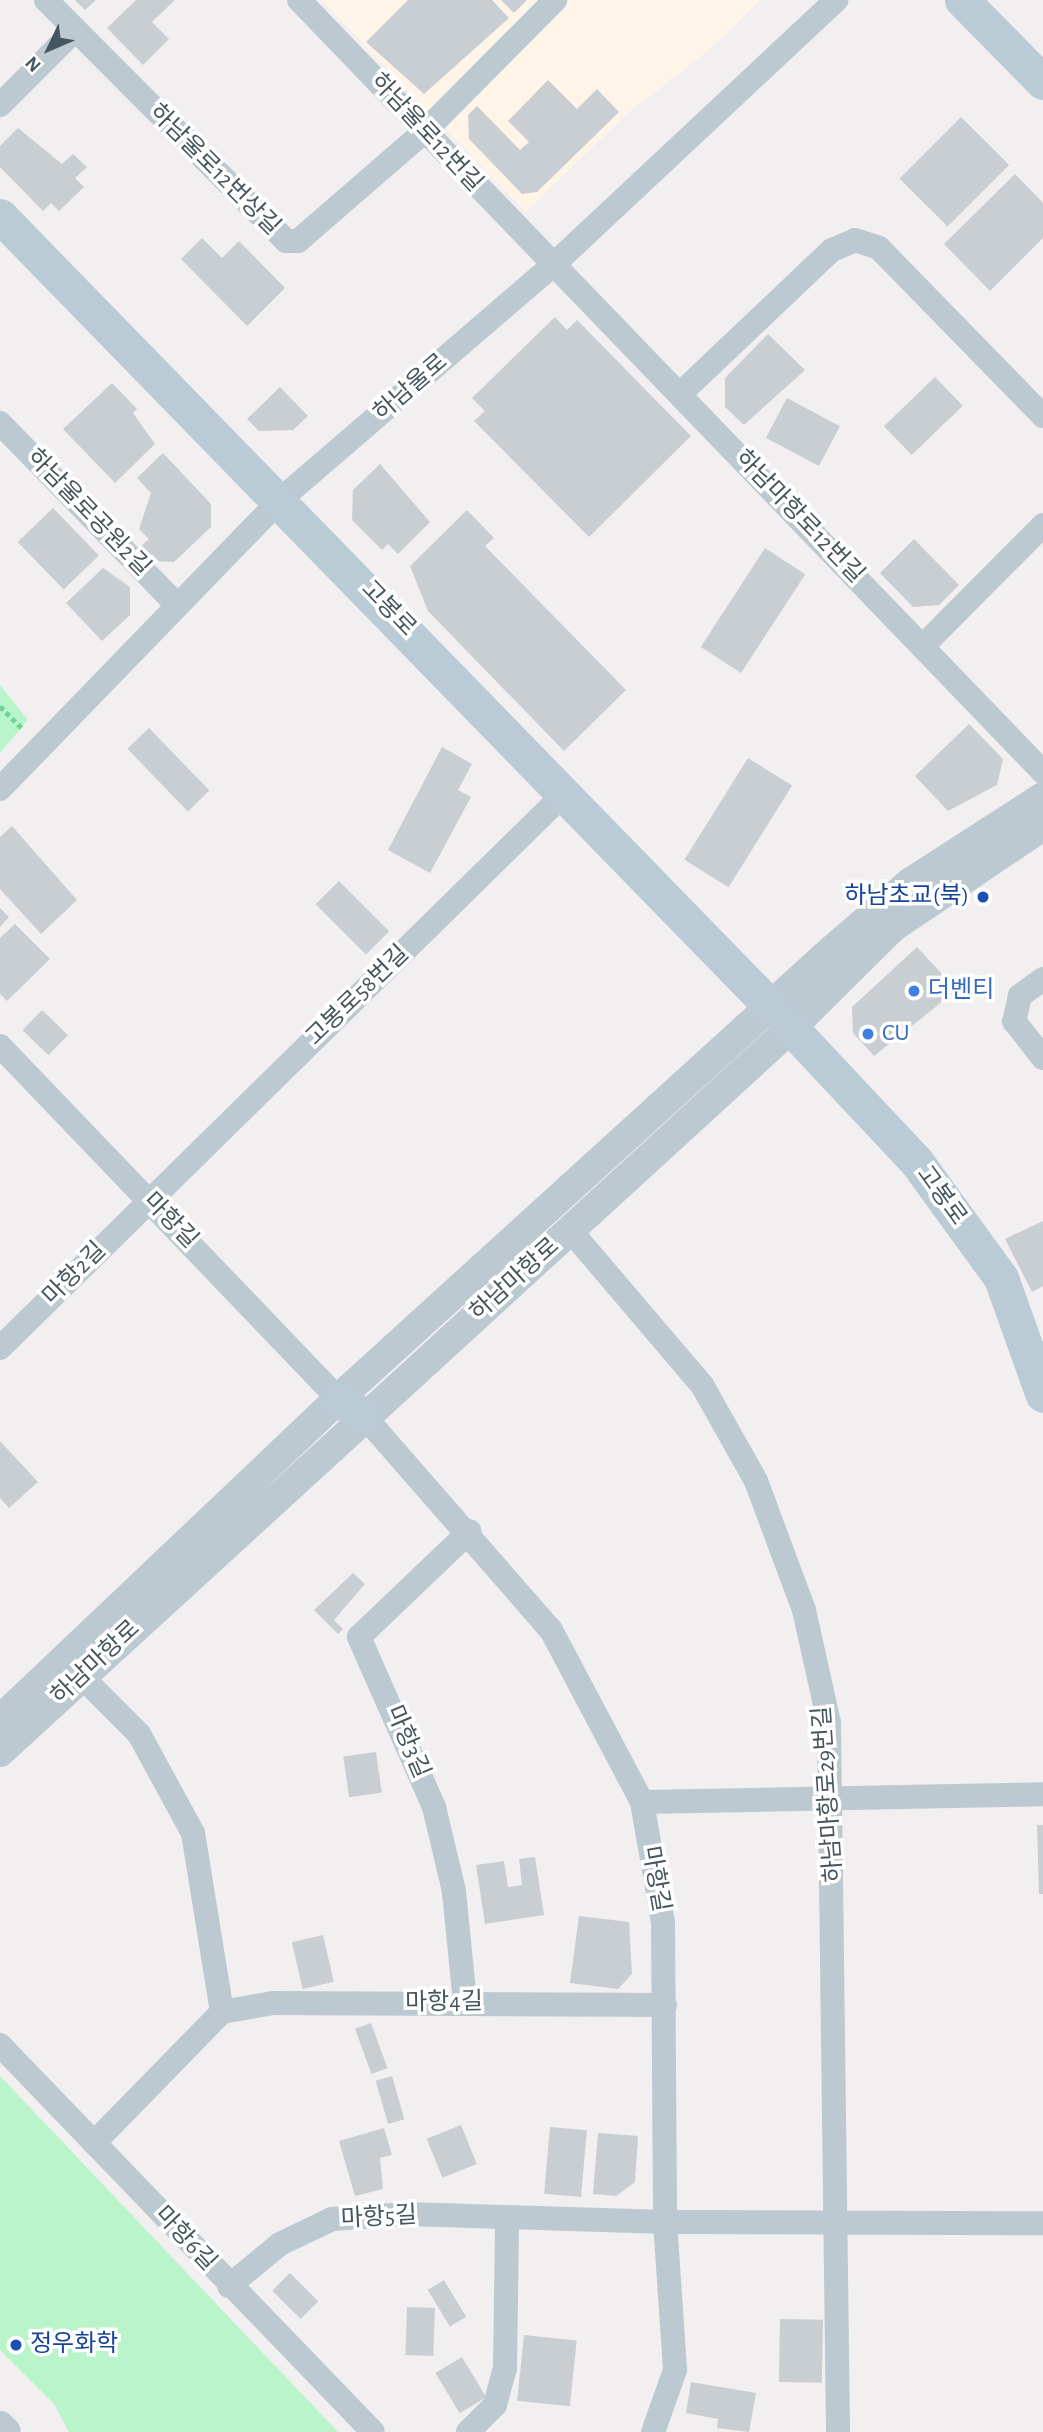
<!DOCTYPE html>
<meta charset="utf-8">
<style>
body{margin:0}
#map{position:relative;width:1043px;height:2432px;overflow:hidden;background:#f2eff0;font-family:"Alegreya Sans","Noto Sans KR",sans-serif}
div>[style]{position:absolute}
.commercial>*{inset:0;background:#fef5e8}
.green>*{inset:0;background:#baf4ca}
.building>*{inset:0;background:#c9ced3;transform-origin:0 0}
.path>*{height:4.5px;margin-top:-2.25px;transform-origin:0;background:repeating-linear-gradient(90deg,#6fd597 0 5px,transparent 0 8.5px)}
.minor>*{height:24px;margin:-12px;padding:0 12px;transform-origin:12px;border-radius:12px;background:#bcc9d0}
.tertiary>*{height:30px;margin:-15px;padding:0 15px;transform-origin:15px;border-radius:15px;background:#bcc9d0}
.secondary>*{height:35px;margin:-17.5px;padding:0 17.5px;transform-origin:17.5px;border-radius:17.5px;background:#bbcbd5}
.dots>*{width:19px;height:19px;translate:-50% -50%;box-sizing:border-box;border:4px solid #fff;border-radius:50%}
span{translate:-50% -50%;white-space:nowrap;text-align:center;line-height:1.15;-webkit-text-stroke:7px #fff;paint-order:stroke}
.street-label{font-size:24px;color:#46565f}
.transit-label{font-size:24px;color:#164399}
.right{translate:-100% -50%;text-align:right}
.left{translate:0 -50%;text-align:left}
.shop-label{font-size:24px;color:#366cbe}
.north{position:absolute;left:14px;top:14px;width:70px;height:70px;-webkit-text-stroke:5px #fff;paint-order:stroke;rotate:226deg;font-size:19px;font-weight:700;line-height:28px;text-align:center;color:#46565f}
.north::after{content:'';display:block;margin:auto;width:24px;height:32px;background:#46565f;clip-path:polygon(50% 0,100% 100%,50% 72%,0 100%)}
</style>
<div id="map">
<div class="commercial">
<div style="clip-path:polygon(321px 0,760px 0,707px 52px,625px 115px,526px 212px)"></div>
</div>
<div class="green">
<div style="clip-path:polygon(0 685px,28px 720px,0 753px)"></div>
<div style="clip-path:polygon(0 2076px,338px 2432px,69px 2432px,54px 2404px,0 2350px)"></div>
</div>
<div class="building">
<div style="clip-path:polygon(75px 0,96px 0,85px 10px)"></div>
<div style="clip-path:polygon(136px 0,175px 0,152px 22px,169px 39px,143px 65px,107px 28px)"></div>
<div style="clip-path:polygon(408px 0,492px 0,509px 18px,424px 94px,366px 42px)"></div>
<div style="clip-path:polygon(501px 0,527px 0,514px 13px)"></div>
<div style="clip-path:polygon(548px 80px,577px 109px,597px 89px,619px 112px,537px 192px,522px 194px,469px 139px,468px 115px,477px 106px,520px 150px,529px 142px,508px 121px)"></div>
<div style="left:961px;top:117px;width:68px;height:87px;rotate:45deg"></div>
<div style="clip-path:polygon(18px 128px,62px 164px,73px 154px,87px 167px,75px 178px,84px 187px,59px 211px,51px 203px,43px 211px,0 167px,0 146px)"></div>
<div style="clip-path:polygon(1015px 174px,1043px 203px,1043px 238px,990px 291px,944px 244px)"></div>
<div style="clip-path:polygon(202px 238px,222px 258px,239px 241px,285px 288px,247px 326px,181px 259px)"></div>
<div style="clip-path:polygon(555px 317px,567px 330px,577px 320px,691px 436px,589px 537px,474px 421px,485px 411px,472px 398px)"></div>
<div style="clip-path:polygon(768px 334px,805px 370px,744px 425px,725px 407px,725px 378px)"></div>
<div style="left:935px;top:377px;width:40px;height:71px;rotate:46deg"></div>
<div style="clip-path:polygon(112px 383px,137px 409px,133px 413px,155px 444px,115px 483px,63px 429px)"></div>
<div style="clip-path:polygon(280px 387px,308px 416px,293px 430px,259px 431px,247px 419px)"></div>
<div style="left:787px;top:398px;width:60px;height:45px;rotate:28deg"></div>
<div style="clip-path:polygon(163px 453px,211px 504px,211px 527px,174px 562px,155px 561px,141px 546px,149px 539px,139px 529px,151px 493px,137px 478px)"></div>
<div style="clip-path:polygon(380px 464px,430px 522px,398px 554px,388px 544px,382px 550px,352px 520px,353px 490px)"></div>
<div style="left:53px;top:508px;width:66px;height:49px;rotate:46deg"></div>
<div style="clip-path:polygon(467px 510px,494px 538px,485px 546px,626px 690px,564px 751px,428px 611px,410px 566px)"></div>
<div style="clip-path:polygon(914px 539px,959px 585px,939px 605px,913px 607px,880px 573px)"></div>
<div style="left:765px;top:548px;width:48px;height:118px;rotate:33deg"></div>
<div style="clip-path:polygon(103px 568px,130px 587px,130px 615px,102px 641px,66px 603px)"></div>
<div style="clip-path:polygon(969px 724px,1003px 759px,997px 785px,948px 811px,915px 776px)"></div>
<div style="left:149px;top:728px;width:87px;height:30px;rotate:46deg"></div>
<div style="clip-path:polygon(442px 747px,472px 764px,458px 790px,471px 797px,430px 873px,388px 850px)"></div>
<div style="left:748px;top:758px;width:52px;height:120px;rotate:32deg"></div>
<div style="clip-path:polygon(12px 826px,77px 900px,41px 934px,0 889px,0 837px)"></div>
<div style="left:339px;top:881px;width:71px;height:33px;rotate:45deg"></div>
<div style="clip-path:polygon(0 908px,9px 917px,0 927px)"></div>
<div style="clip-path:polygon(15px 924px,50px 959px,7px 1001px,0 994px,0 938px)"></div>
<div style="clip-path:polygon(917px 947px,957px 990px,874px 1056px,853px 1033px,852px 1007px)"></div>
<div style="left:42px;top:1010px;width:36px;height:28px;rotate:44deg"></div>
<div style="clip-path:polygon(1043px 1221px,1043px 1286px,1032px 1292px,1005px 1239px)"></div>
<div style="clip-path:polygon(0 1441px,38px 1482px,9px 1508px,0 1498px)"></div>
<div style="clip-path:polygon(353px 1573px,365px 1584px,334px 1620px,343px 1629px,338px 1634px,314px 1610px)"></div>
<div style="left:376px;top:1752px;width:41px;height:33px;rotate:82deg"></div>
<div style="clip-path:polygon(1037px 1825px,1043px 1825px,1043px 1894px,1039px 1894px)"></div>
<div style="clip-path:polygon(535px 1857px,544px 1915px,485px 1924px,476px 1865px,504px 1861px,508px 1887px,522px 1885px,519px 1859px)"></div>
<div style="clip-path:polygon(579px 1916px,629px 1922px,632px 1974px,618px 1989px,570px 1983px)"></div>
<div style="left:323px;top:1935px;width:48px;height:32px;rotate:77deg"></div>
<div style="left:371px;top:2023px;width:48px;height:17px;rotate:70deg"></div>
<div style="left:392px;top:2076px;width:45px;height:17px;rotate:74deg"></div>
<div style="left:461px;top:2125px;width:42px;height:37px;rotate:68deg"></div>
<div style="left:550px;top:2127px;width:37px;height:67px;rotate:5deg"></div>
<div style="clip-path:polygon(384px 2128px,392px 2155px,380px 2158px,383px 2189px,355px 2196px,339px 2141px)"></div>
<div style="clip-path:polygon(598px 2133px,638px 2136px,635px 2182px,616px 2196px,593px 2194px)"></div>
<div style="left:290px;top:2273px;width:40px;height:25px;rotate:45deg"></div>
<div style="left:444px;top:2280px;width:43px;height:19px;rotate:59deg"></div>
<div style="left:407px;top:2307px;width:28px;height:48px;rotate:2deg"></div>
<div style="left:780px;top:2319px;width:43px;height:63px;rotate:1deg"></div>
<div style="left:524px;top:2335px;width:53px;height:66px;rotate:6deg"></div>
<div style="left:462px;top:2357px;width:47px;height:31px;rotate:59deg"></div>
<div style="clip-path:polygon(691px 2382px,756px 2393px,749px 2432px,717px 2428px,718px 2419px,686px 2413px)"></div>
</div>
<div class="path">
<div style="left:0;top:706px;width:34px;rotate:45deg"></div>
</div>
<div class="minor">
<div style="left:46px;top:0;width:340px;rotate:45.1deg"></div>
<div style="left:286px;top:241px;width:12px"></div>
<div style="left:298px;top:241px;width:168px;rotate:-40.9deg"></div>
<div style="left:425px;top:131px;width:185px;rotate:-45.2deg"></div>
<div style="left:299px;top:0;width:1072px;rotate:46.06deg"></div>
<div style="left:0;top:105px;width:105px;rotate:-45deg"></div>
<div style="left:680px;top:394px;width:209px;rotate:-43.5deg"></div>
<div style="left:832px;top:250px;width:25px;rotate:-23deg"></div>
<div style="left:855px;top:240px;width:25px;rotate:18deg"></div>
<div style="left:879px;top:248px;width:235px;rotate:45.7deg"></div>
<div style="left:0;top:423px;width:252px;rotate:45.8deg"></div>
<div style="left:924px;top:645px;width:169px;rotate:-45.2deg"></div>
<div style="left:0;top:789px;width:404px;rotate:-45.9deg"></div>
<div style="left:281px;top:499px;width:356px;rotate:-40.7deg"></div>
<div style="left:551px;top:267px;width:391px;rotate:-43.1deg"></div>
<div style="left:1043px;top:979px;width:29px;rotate:144deg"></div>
<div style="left:1020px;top:996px;width:26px;rotate:103deg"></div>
<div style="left:1014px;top:1021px;width:47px;rotate:51.9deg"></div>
<div style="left:0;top:1046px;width:489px;rotate:46.2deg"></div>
<div style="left:570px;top:1230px;width:204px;rotate:49.6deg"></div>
<div style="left:702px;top:1385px;width:110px;rotate:60.6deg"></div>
<div style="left:756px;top:1481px;width:138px;rotate:69.6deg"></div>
<div style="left:804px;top:1610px;width:116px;rotate:77.5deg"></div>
<div style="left:829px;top:1723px;width:709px;rotate:89.27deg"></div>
<div style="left:0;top:1348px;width:792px;rotate:-44.49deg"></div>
<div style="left:364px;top:1416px;width:284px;rotate:48.9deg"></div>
<div style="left:551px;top:1630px;width:195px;rotate:62.1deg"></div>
<div style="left:642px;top:1802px;width:122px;rotate:80.1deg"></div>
<div style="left:663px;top:1922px;width:300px;rotate:89.6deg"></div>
<div style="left:665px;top:2222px;width:148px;rotate:86.1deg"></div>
<div style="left:675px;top:2370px;width:66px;rotate:109.5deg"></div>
<div style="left:81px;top:1676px;width:82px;rotate:45deg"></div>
<div style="left:139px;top:1734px;width:113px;rotate:61.4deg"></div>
<div style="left:193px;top:1833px;width:181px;rotate:80.8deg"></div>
<div style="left:642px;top:1802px;width:401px;rotate:-1.1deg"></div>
<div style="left:465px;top:2002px;width:112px;rotate:-95.7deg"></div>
<div style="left:454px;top:1891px;width:86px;rotate:-103.4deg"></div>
<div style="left:434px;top:1807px;width:186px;rotate:-113.8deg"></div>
<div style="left:359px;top:1637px;width:153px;rotate:-43.7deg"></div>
<div style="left:0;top:2045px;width:537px;rotate:46.06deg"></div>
<div style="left:94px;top:2143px;width:183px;rotate:-45.7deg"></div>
<div style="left:222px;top:2012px;width:52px;rotate:-10deg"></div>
<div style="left:273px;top:2003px;width:392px;rotate:0.3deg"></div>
<div style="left:229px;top:2286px;width:66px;rotate:-39.5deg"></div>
<div style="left:280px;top:2244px;width:58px;rotate:-25.7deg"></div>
<div style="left:332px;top:2219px;width:77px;rotate:-3.7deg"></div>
<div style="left:409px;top:2214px;width:256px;rotate:1.8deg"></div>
<div style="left:665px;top:2222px;width:378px;rotate:0.2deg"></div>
<div style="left:468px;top:2432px;width:38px;rotate:-45deg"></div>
<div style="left:495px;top:2405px;width:38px;rotate:-75deg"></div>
<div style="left:505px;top:2368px;width:148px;rotate:-89.2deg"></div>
</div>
<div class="tertiary">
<div style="left:0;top:1720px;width:466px;rotate:-43.5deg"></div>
<div style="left:338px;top:1399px;width:668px;rotate:-42.27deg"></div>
<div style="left:832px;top:950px;width:104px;rotate:-40.7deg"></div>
<div style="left:911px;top:882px;width:157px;rotate:-32.8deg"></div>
<div style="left:0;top:1752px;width:1072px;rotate:-42.47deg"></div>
<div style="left:791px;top:1028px;width:144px;rotate:-44.7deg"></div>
<div style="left:893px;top:927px;width:181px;rotate:-34deg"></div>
<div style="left:0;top:2426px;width:8px;rotate:45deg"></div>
</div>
<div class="secondary">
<div style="left:962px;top:0;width:115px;rotate:45.4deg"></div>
<div style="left:0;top:216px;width:1105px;rotate:45.73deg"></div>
<div style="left:791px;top:1028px;width:183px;rotate:46.8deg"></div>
<div style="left:916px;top:1161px;width:145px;rotate:54deg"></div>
<div style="left:1001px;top:1278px;width:124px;rotate:70.3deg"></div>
<div style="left:338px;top:1399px;width:31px;rotate:33deg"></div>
</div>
<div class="dots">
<div style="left:983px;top:897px;background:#1a4fb4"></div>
<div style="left:914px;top:991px;background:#3f7fe0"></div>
<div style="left:868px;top:1034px;background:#3f7fe0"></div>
<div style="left:16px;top:2345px;background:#1a4fb4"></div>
</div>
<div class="street-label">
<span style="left:426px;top:133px;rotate:47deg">하남울로12번길</span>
<span style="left:214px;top:170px;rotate:45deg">하남울로12번상길</span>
<span style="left:411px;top:388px;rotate:-41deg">하남울로</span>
<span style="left:88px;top:513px;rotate:46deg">하남울로공원2길</span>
<span style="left:799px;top:517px;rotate:46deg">하남마항로12번길</span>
<span style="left:388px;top:609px;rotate:46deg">고봉로</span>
<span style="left:358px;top:996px;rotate:-44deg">고봉로58번길</span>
<span style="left:941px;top:1196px;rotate:54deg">고봉로</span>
<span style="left:170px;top:1221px;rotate:46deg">마항길</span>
<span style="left:75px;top:1274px;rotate:-45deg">마항2길</span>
<span style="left:515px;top:1280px;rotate:-42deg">하남마항로</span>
<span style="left:96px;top:1663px;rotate:-43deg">하남마항로</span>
<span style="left:407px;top:1742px;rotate:67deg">마항3길</span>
<span style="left:829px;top:1794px;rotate:-94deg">하남마항로29번길</span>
<span style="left:655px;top:1879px;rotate:80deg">마항길</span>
<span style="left:444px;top:2003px;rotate:-1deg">마항4길</span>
<span style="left:379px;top:2218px;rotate:-3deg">마항5길</span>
<span style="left:185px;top:2239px;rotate:47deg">마항6길</span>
</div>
<div class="transit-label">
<span class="right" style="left:969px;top:897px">하남초교(북)</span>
<span class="left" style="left:30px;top:2345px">정우화학</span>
</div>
<div class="shop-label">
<span class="left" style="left:928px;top:991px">더벤티</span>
<span class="left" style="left:882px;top:1034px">CU</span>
</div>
<div class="north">N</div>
</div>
